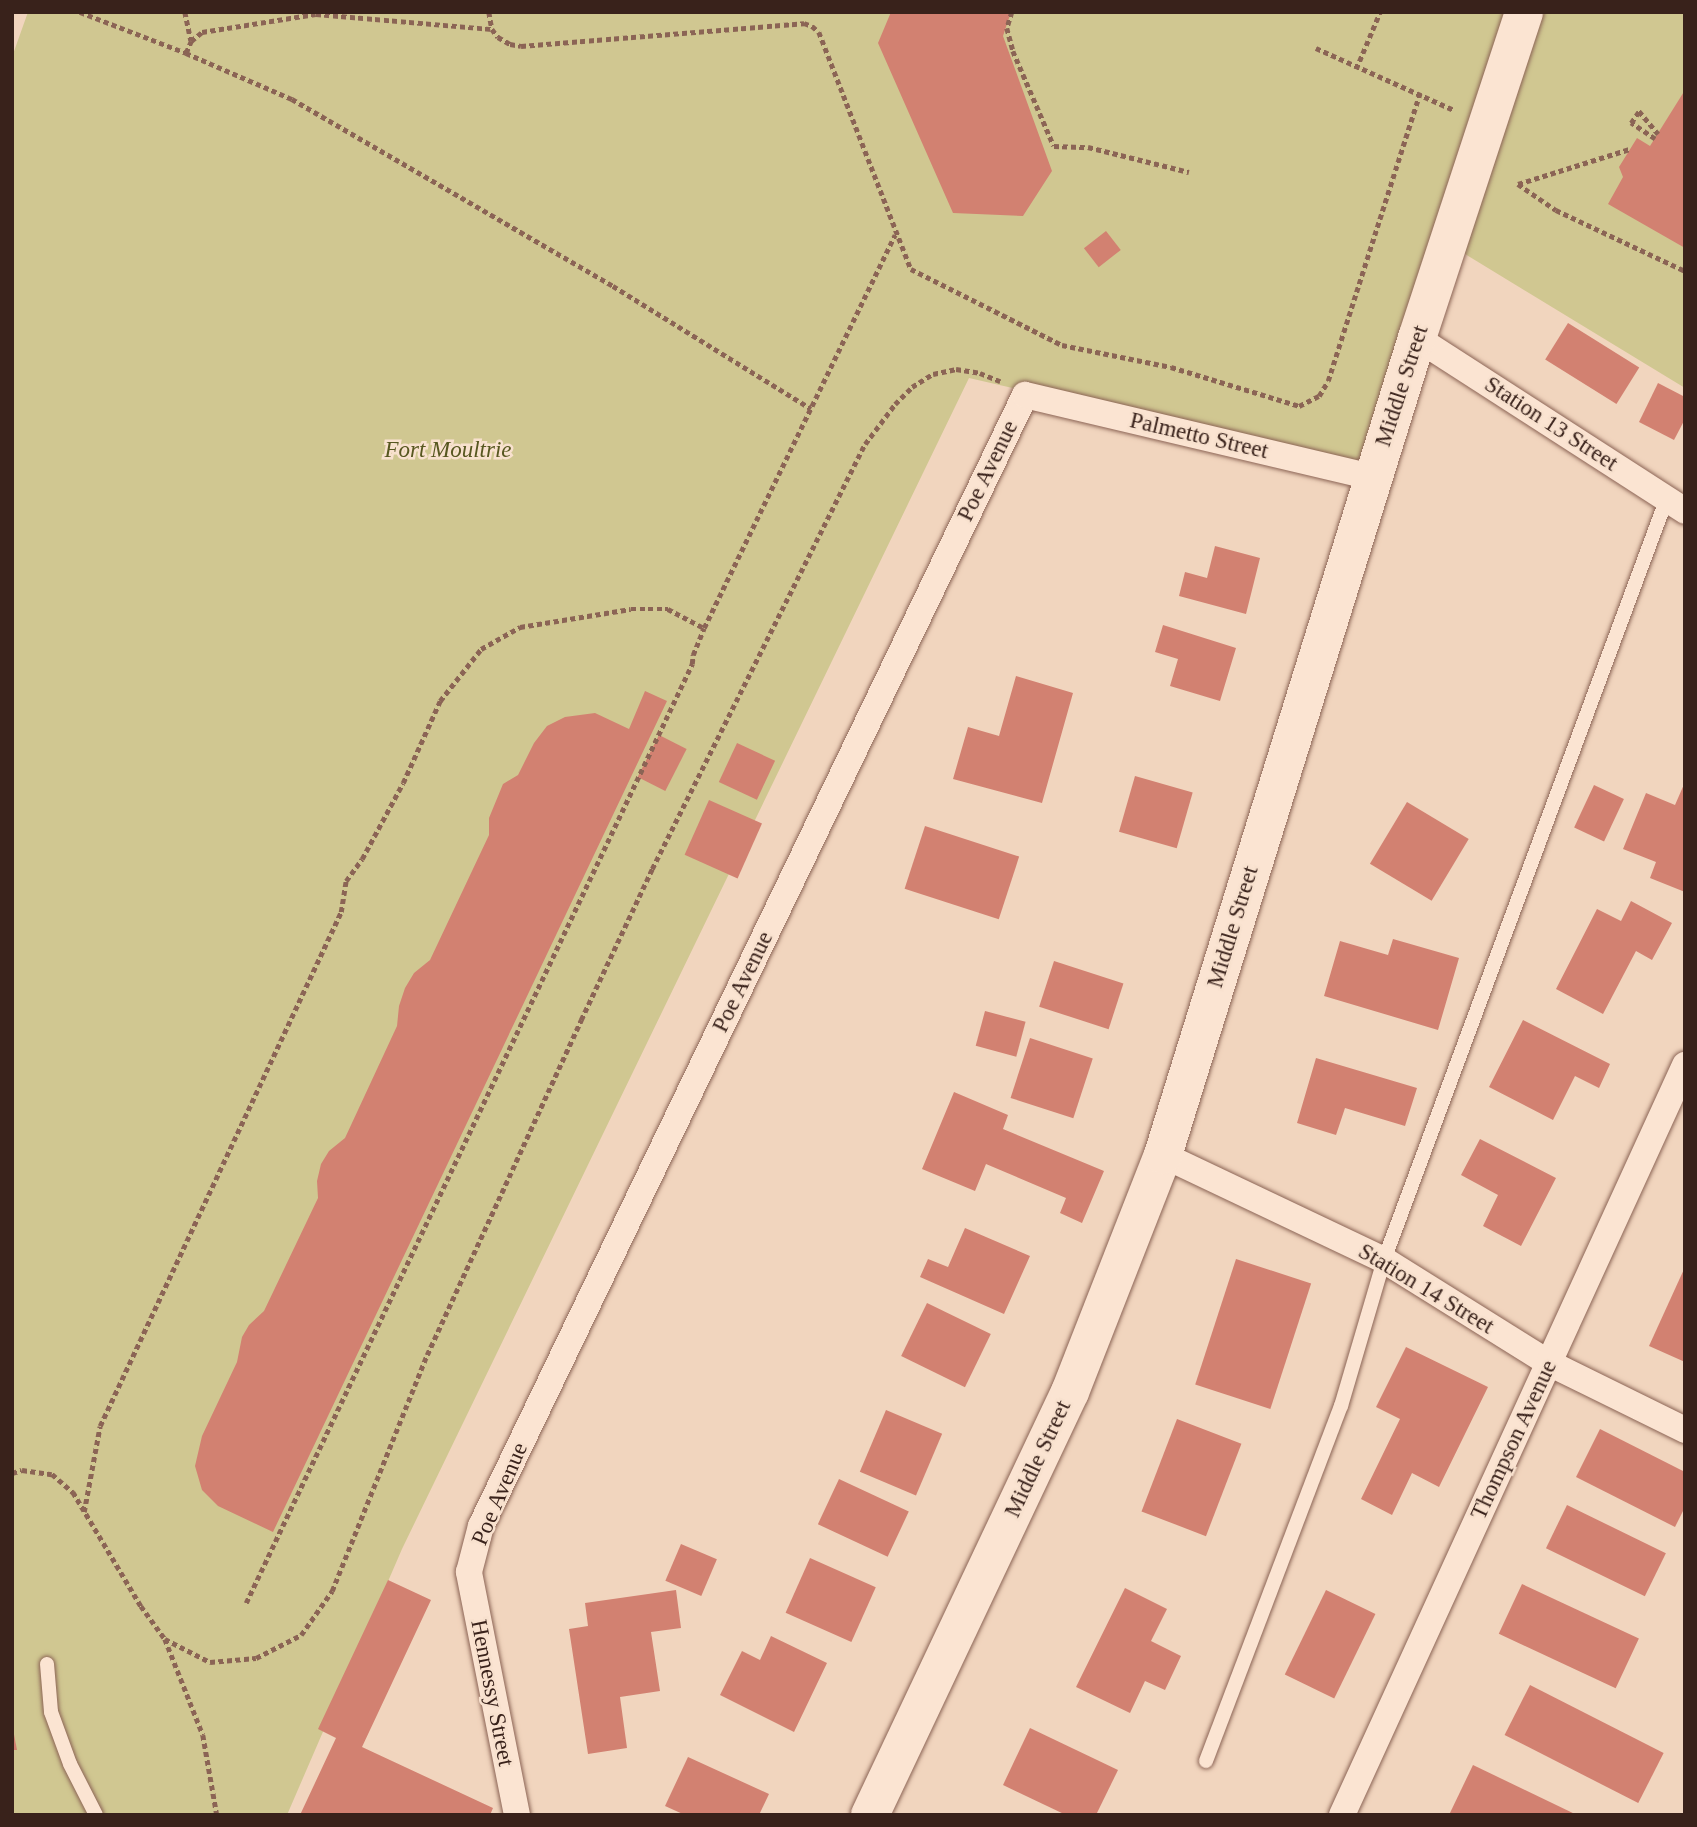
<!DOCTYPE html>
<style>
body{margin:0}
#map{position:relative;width:1697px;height:1827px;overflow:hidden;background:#f1d5be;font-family:"Times New Roman",serif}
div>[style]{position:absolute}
.green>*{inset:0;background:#d0c791}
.building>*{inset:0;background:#d28171;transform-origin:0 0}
.path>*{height:4.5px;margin-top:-2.25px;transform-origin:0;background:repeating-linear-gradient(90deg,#8b6455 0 5px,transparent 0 8.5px)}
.roads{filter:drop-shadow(0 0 2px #8b6455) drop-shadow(0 0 2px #8b6455)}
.lane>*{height:14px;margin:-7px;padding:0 7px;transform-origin:7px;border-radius:7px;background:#fbe4d2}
.street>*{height:26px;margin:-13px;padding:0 13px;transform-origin:13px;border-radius:13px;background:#fbe4d2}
.secondary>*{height:38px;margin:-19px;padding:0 19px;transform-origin:19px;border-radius:19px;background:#fbe4d2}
span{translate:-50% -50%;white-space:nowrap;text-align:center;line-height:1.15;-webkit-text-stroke:5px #f8e1ce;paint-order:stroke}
.street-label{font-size:23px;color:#39221b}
.park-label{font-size:23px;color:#575720;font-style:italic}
.frame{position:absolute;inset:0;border:14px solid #39221b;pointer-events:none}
</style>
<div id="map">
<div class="green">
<div style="clip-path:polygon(28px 12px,1685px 12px,1685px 388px,1442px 240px,1369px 469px,969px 378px,402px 1549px,287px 1815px,12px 1815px,12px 57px)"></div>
</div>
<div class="building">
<div style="clip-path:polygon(891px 12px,1011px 12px,1003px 36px,1052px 171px,1023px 216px,953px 213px,878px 43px)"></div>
<div style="clip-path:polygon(1685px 90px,1685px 248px,1608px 204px,1623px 177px,1619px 167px,1637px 138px,1650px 146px)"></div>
<div style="left:1106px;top:231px;width:24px;height:28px;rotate:52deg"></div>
<div style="left:1568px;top:323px;width:84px;height:43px;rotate:32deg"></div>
<div style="clip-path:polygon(1658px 383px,1685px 397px,1685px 419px,1674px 440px,1639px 422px)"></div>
<div style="clip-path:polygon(1215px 546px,1260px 558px,1246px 614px,1179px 596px,1185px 572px,1207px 578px)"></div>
<div style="clip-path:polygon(1163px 625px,1236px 648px,1220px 701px,1170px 686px,1178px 659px,1155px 652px)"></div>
<div style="clip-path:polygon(1016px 676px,1073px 693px,1042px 803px,953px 779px,968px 727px,999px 736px)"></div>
<div style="clip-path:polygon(645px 691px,667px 701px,273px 1532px,218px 1506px,202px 1490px,195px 1466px,202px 1436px,237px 1362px,242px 1337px,249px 1325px,264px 1311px,318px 1198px,317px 1181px,321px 1164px,329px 1151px,345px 1138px,397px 1026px,399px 1006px,405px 988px,414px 973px,430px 960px,489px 835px,489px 818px,503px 784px,518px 775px,534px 743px,547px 726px,565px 717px,595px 713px,629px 729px)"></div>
<div style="left:659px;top:735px;width:31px;height:47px;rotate:27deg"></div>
<div style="left:737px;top:743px;width:42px;height:43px;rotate:25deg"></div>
<div style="left:1135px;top:776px;width:60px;height:58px;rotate:16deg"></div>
<div style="clip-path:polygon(1685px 782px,1685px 892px,1650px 878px,1656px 862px,1623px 849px,1646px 793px,1675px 805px)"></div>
<div style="left:1594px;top:785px;width:33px;height:47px;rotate:25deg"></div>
<div style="left:709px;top:800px;width:58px;height:60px;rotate:24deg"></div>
<div style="left:1407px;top:802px;width:72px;height:72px;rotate:31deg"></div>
<div style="left:925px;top:826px;width:99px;height:66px;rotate:18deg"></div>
<div style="clip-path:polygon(1631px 901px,1672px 923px,1652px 960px,1636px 951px,1603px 1014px,1556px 989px,1597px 909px,1621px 921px)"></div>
<div style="clip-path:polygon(1393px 939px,1459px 958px,1438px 1030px,1324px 996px,1340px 941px,1388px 955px)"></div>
<div style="left:1054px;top:961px;width:73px;height:48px;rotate:18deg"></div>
<div style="left:985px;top:1011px;width:42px;height:36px;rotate:15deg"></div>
<div style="clip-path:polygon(1523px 1020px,1610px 1064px,1599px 1088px,1575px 1076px,1553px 1120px,1489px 1087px)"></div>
<div style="left:1030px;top:1038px;width:66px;height:63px;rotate:18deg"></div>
<div style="clip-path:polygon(1316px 1058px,1417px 1088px,1405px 1126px,1345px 1108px,1336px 1135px,1297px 1123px)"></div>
<div style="clip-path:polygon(954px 1092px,1008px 1115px,1003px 1129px,1104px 1171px,1082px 1223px,1060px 1213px,1066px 1198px,986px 1164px,975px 1191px,922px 1169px)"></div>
<div style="clip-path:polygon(1480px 1139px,1556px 1178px,1521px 1246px,1483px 1226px,1498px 1195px,1461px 1175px)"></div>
<div style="clip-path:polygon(965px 1228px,1030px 1256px,1004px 1314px,920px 1277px,928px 1259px,948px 1267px)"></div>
<div style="left:1236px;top:1259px;width:79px;height:132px;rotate:18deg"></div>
<div style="clip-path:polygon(1685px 1267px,1685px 1362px,1649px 1346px)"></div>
<div style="left:927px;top:1303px;width:71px;height:59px;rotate:26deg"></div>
<div style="clip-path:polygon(1406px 1347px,1488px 1387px,1439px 1487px,1412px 1473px,1392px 1515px,1361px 1499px,1400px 1419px,1376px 1407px)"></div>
<div style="left:886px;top:1410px;width:61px;height:67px;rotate:23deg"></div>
<div style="left:1177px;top:1419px;width:69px;height:99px;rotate:21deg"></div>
<div style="clip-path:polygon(1600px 1429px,1685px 1472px,1685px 1507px,1675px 1527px,1576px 1477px)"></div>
<div style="left:839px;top:1479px;width:77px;height:50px;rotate:25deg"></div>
<div style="left:1567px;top:1505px;width:110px;height:48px;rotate:26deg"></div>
<div style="left:681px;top:1544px;width:39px;height:40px;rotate:23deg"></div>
<div style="left:810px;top:1558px;width:72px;height:60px;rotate:24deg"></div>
<div style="clip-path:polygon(388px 1580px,431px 1600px,362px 1747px,493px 1808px,490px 1815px,300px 1815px,336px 1738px,318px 1729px)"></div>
<div style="left:1522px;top:1584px;width:129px;height:55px;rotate:25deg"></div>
<div style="clip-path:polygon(1125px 1588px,1167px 1609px,1151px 1641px,1181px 1656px,1165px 1690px,1145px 1681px,1130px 1713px,1076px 1687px)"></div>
<div style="clip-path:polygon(676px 1590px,681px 1628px,651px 1632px,660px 1691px,620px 1697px,627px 1748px,588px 1754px,569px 1629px,588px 1626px,585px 1603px)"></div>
<div style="left:1326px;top:1590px;width:55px;height:94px;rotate:26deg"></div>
<div style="clip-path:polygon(771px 1636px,827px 1663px,794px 1732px,720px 1695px,742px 1651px,760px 1660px)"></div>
<div style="left:1530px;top:1685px;width:150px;height:56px;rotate:27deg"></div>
<div style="clip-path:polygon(12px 1724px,17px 1750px,12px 1750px)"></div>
<div style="clip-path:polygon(1030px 1728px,1118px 1770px,1096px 1815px,1066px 1815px,1003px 1785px)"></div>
<div style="clip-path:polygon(688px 1757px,769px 1794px,759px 1815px,685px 1815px,665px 1806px)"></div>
<div style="clip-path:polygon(1473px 1765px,1577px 1815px,1449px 1815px)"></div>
</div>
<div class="path">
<div style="left:80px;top:12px;width:114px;rotate:21.1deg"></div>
<div style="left:186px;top:53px;width:116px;rotate:23.5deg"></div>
<div style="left:292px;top:99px;width:371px;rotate:30.2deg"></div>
<div style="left:613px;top:286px;width:233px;rotate:31.8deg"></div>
<div style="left:185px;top:12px;width:29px;rotate:78deg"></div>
<div style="left:489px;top:12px;width:17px;rotate:80deg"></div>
<div style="left:492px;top:29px;width:10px;rotate:53deg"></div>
<div style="left:498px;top:37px;width:14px;rotate:30deg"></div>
<div style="left:510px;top:44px;width:11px;rotate:10deg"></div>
<div style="left:521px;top:46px;width:284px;rotate:-4.6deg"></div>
<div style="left:804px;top:23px;width:9px;rotate:21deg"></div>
<div style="left:812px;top:26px;width:9px;rotate:41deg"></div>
<div style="left:819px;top:32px;width:254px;rotate:68.8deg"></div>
<div style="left:911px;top:269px;width:169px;rotate:26.7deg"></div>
<div style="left:1062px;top:345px;width:111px;rotate:11.4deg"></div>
<div style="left:1171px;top:367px;width:134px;rotate:16.9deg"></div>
<div style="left:1299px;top:406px;width:22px;rotate:-27deg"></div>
<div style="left:1319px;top:396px;width:17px;rotate:-59deg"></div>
<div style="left:1328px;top:381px;width:302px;rotate:-72.3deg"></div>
<div style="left:1012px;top:12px;width:17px;rotate:107deg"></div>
<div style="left:1007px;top:28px;width:24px;rotate:75deg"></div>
<div style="left:1013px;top:51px;width:103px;rotate:66.7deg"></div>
<div style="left:1054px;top:146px;width:34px;rotate:2deg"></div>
<div style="left:1088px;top:147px;width:104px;rotate:13.9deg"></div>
<div style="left:1316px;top:48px;width:151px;rotate:24.2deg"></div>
<div style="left:186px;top:53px;width:13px;rotate:-67deg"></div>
<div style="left:191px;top:41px;width:14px;rotate:-39deg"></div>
<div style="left:202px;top:32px;width:115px;rotate:-9deg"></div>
<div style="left:316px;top:14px;width:177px;rotate:4.9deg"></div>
<div style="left:1356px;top:69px;width:62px;rotate:-67.2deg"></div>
<div style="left:1655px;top:139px;width:29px;rotate:-146deg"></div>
<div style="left:1631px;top:123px;width:14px;rotate:-56deg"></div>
<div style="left:1639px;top:111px;width:30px;rotate:50deg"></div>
<div style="left:1518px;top:184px;width:46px;rotate:34.4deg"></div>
<div style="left:1556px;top:210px;width:143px;rotate:25.3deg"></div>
<div style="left:1518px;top:184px;width:117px;rotate:-17.4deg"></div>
<div style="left:12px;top:1473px;width:10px;rotate:-17deg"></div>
<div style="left:22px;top:1470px;width:30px;rotate:8deg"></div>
<div style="left:52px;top:1474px;width:28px;rotate:41deg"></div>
<div style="left:73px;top:1492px;width:133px;rotate:59.2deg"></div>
<div style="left:141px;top:1606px;width:41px;rotate:54deg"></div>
<div style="left:165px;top:1639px;width:103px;rotate:68.4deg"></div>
<div style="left:203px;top:1735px;width:81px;rotate:80.1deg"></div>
<div style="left:84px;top:1512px;width:87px;rotate:-79.5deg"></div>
<div style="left:100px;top:1426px;width:568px;rotate:-64.88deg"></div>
<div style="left:341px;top:912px;width:31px;rotate:-81deg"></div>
<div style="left:346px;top:881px;width:27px;rotate:-54deg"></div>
<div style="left:362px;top:859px;width:86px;rotate:-61.7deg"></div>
<div style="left:403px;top:783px;width:90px;rotate:-65.7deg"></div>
<div style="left:440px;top:701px;width:66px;rotate:-51.7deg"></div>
<div style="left:481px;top:649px;width:45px;rotate:-29.4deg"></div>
<div style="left:520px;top:627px;width:112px;rotate:-9.2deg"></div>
<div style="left:631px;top:609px;width:37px"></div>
<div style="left:668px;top:609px;width:41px;rotate:27.8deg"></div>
<div style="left:246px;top:1603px;width:1040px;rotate:-64.59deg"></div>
<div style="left:692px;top:664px;width:9px;rotate:-84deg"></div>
<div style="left:693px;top:655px;width:29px;rotate:-68deg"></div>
<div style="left:704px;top:628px;width:437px;rotate:-64.1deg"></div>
<div style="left:165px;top:1639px;width:51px;rotate:27.1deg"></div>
<div style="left:210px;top:1662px;width:46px;rotate:-5deg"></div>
<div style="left:256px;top:1658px;width:51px;rotate:-27.1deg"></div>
<div style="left:301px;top:1635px;width:54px;rotate:-54.8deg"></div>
<div style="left:332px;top:1591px;width:254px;rotate:-68.1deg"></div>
<div style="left:427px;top:1355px;width:369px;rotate:-65.3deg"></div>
<div style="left:581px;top:1020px;width:167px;rotate:-64.8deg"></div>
<div style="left:652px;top:869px;width:475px;rotate:-63.4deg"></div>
<div style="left:865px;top:444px;width:50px;rotate:-53.1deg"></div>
<div style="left:895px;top:404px;width:24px;rotate:-45deg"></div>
<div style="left:912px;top:387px;width:25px;rotate:-32deg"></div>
<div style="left:933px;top:374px;width:24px;rotate:-12deg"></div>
<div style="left:956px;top:369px;width:24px;rotate:9deg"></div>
<div style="left:980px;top:373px;width:22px;rotate:22deg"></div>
</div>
<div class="roads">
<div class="lane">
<div style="left:47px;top:1664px;width:48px;rotate:85.2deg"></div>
<div style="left:51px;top:1712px;width:55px;rotate:69.9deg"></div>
<div style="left:70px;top:1764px;width:57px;rotate:63deg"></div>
<div style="left:1206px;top:1761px;width:380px;rotate:-69.2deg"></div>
<div style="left:1341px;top:1406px;width:152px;rotate:-73.6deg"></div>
<div style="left:1384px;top:1260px;width:813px;rotate:-69.63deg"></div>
</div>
<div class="street">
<div style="left:1417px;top:338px;width:319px;rotate:32.8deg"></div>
<div style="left:1163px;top:1155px;width:245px;rotate:25.4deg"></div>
<div style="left:1384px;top:1260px;width:195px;rotate:32deg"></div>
<div style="left:1549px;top:1363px;width:152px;rotate:26.2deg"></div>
<div style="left:517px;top:1815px;width:248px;rotate:-101.2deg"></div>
<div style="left:469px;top:1572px;width:48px;rotate:-75.4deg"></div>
<div style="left:481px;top:1526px;width:1255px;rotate:-64.31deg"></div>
<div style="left:1025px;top:395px;width:358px;rotate:13.3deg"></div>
<div style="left:1342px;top:1815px;width:825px;rotate:-65.42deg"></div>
</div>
<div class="secondary">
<div style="left:870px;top:1815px;width:468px;rotate:-64.7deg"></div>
<div style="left:1070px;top:1392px;width:255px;rotate:-68.6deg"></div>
<div style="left:1163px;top:1155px;width:856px;rotate:-72.73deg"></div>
<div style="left:1417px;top:338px;width:343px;rotate:-71.8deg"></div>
</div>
</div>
<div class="street-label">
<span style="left:1402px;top:386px;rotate:-72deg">Middle Street</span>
<span style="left:1551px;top:424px;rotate:33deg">Station 13 Street</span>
<span style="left:1199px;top:436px;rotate:13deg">Palmetto Street</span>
<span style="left:988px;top:471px;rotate:-64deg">Poe Avenue</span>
<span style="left:1233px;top:927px;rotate:-73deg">Middle Street</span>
<span style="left:743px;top:982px;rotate:-64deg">Poe Avenue</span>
<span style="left:1426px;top:1289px;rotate:31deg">Station 14 Street</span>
<span style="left:1514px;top:1440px;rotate:-65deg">Thompson Avenue</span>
<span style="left:1038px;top:1459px;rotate:-65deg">Middle Street</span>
<span style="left:500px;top:1494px;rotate:-67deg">Poe Avenue</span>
<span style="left:492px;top:1693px;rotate:79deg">Hennessy Street</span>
</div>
<div class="park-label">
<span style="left:448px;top:450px">Fort Moultrie</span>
</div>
<div class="frame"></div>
</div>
